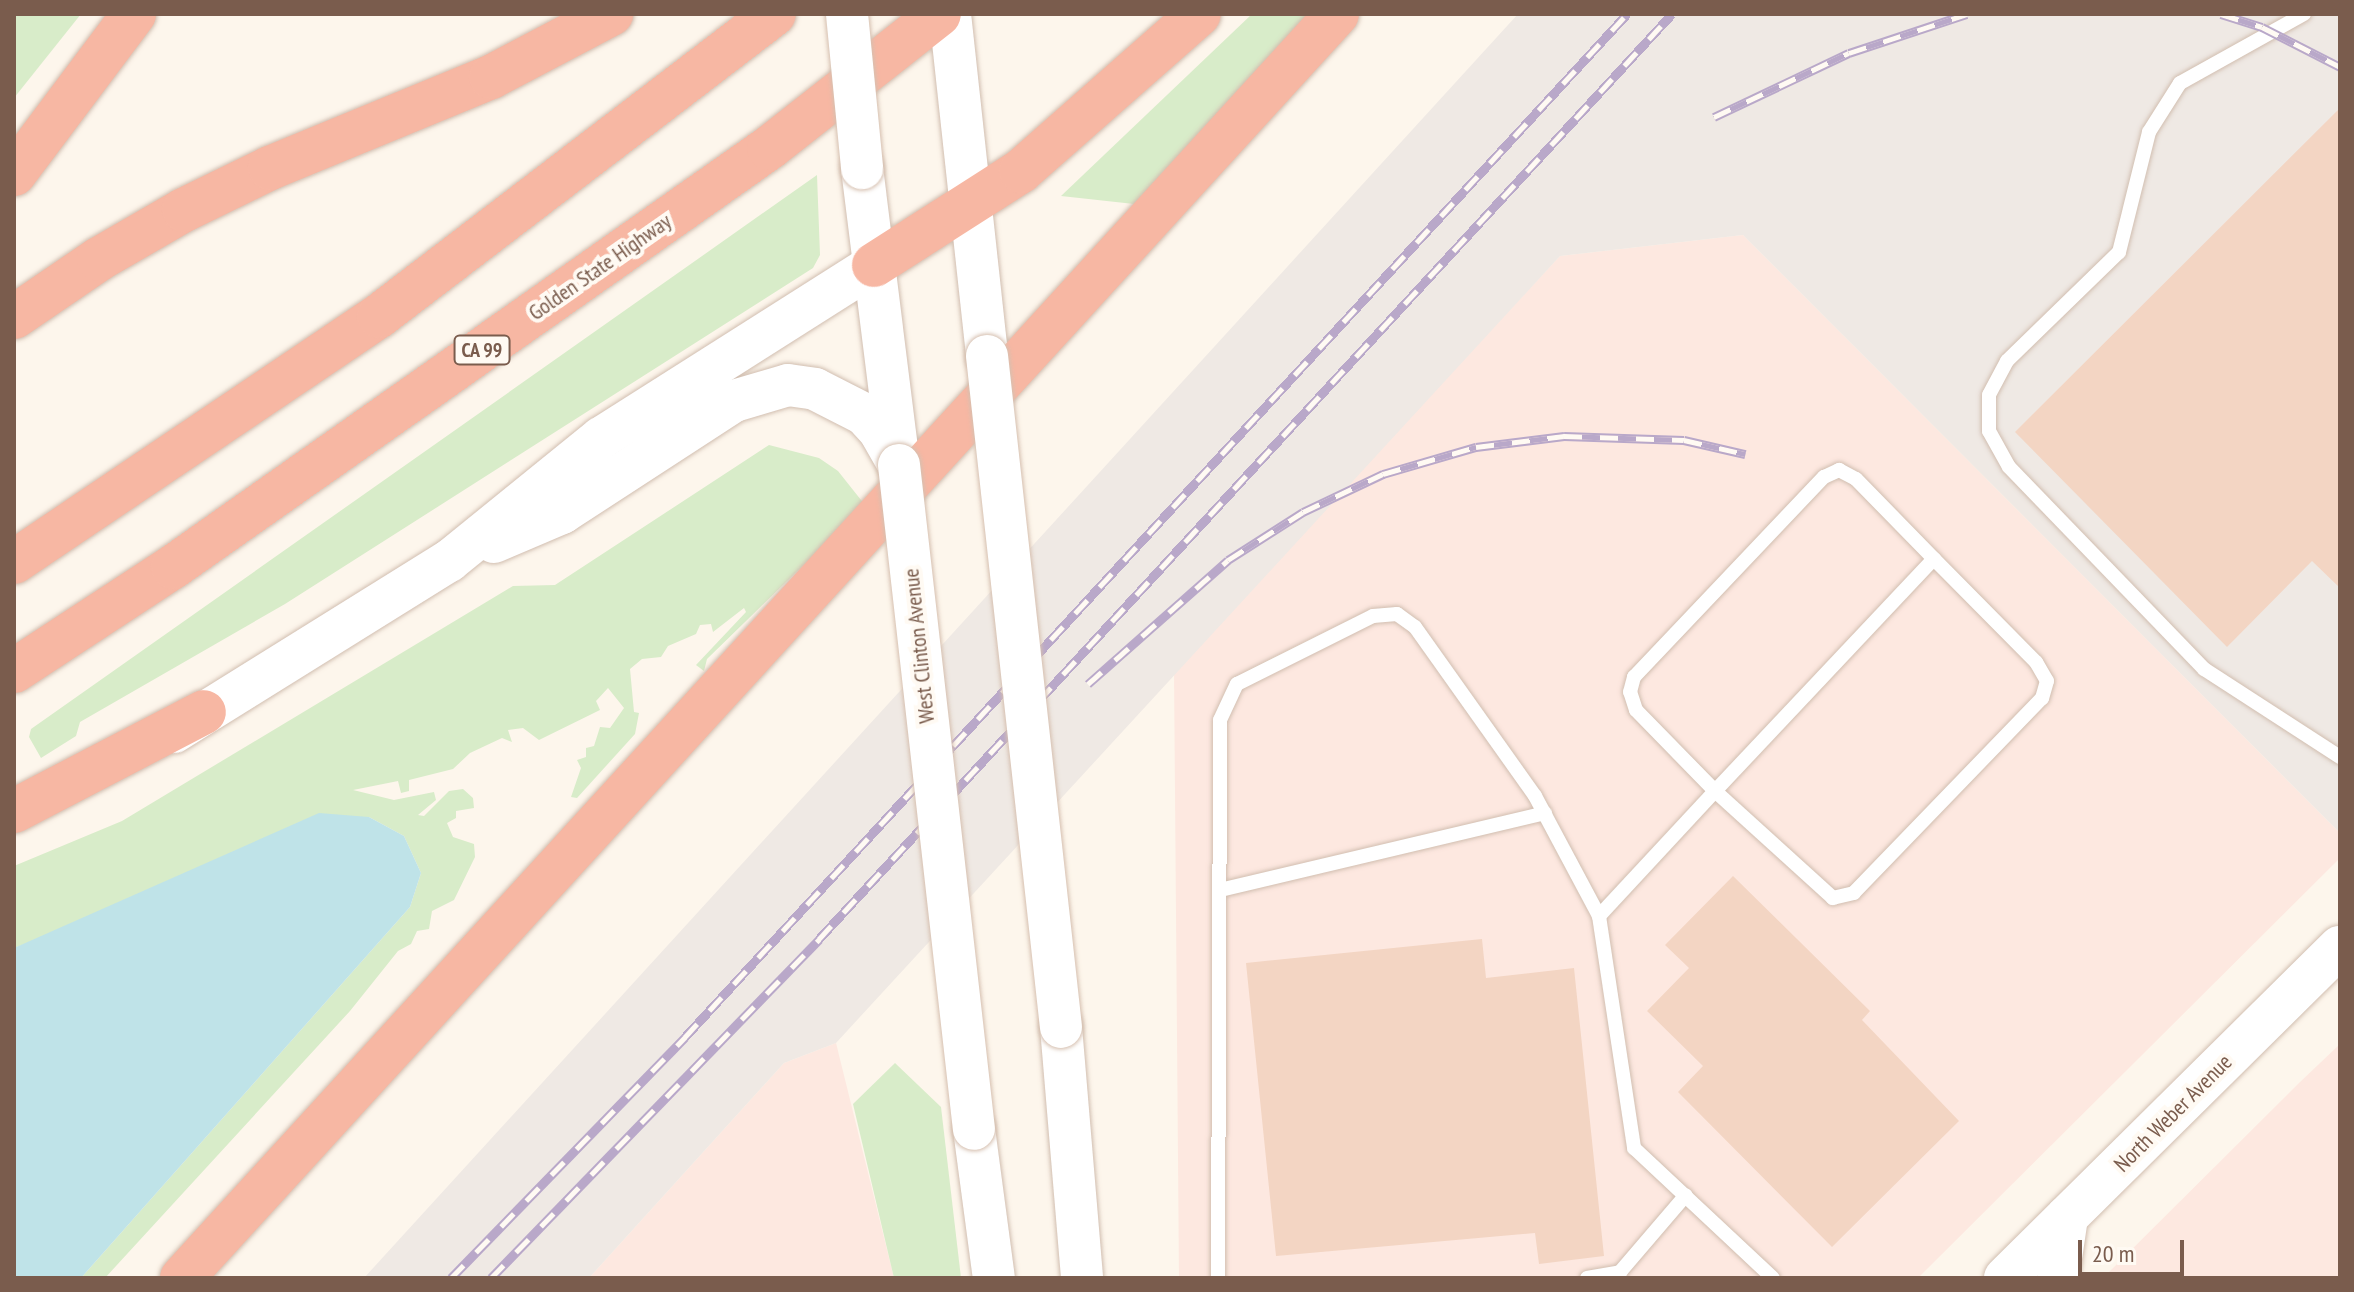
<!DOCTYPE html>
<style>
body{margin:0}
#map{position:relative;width:2354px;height:1292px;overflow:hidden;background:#fdf6ec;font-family:"PT Sans Narrow",sans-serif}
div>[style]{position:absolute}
.commercial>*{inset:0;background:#fde8e0}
.industrial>*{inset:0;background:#efe9e4}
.green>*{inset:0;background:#d8ecc9}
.water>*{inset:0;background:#bfe3e8}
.building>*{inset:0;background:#f3d5c3}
.roads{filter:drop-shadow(0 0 2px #d1beb0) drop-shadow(0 0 2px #d1beb0)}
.lane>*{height:14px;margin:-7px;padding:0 7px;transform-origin:7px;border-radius:7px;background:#fff}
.secondary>*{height:42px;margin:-21px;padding:0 21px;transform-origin:21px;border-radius:21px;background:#fff}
.highway>*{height:44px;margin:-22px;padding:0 22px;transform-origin:22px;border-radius:22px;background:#f7b7a3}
.rail>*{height:9px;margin-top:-4.5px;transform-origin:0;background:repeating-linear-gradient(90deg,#fffaf3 0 18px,#b9a8c9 0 36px);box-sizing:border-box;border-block:2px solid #b9a8c9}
.bridges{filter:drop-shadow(0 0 2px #d6c0b0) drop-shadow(0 0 2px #d6c0b0)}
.secondary-bridge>*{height:42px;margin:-21px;padding:0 21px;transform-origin:21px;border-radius:21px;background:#fff}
span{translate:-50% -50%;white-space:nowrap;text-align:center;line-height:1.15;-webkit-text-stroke:8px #fffaf3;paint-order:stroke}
.shield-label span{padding:2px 6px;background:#fffaf3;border:2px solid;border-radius:6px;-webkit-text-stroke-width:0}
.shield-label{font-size:20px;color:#7a5c4d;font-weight:700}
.street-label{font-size:22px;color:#7a5c4d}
.frame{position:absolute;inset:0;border:16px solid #7a5c4d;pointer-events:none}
.scale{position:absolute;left:2078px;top:1240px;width:106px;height:36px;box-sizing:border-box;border:4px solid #7a5c4d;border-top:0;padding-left:10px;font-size:24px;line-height:28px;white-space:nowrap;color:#7a5c4d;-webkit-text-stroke:6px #fffaf3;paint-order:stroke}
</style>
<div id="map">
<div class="commercial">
<div style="clip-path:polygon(1743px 235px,2340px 833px,2340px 858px,1918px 1278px,1179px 1278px,1174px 669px,1560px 256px)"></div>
<div style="clip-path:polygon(836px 1043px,894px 1278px,589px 1278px,784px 1063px)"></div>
<div style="clip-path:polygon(2340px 1044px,2340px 1278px,2103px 1278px,2299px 1083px)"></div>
</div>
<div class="industrial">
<div style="clip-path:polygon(1518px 14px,2340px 14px,2340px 833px,1743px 235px,1560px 256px,836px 1043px,784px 1063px,589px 1278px,364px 1278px)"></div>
</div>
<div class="green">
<div style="clip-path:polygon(14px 14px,81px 14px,14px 98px)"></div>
<div style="clip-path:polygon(1252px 14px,1309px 14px,1134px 204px,1061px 196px)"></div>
<div style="clip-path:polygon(817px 175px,820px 255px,813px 268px,285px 604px,80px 722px,76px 736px,41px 758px,29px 737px,31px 729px)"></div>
<div style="clip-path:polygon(769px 445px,819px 458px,838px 471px,865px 505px,707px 659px,704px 671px,696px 665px,746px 612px,744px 608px,713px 632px,711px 624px,700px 625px,696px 634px,668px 646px,661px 657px,642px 659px,630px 669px,634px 712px,639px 713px,635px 734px,577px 798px,571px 797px,581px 768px,577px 760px,586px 757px,586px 748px,594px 746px,600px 727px,610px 728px,624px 708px,608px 688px,596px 701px,600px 710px,539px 740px,523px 728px,508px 730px,512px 742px,502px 738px,470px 753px,453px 769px,409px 780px,409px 791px,401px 793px,398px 781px,353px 790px,394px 800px,434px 792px,436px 800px,418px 815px,424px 816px,449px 791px,463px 789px,473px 798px,474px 808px,456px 811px,456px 818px,447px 823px,453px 837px,474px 844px,475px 857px,454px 900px,432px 911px,429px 929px,417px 931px,411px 944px,398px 951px,350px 1011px,105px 1278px,81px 1278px,410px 907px,421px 873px,404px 836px,369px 817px,14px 948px,14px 866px,122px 821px,513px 586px,555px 585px)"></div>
<div style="clip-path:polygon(895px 1063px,941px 1107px,961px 1278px,894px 1278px,853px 1104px)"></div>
</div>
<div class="water">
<div style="clip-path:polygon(319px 813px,369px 817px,404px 836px,421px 873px,410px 907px,81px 1278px,14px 1278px,14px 948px)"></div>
</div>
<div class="building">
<div style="clip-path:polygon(2340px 108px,2340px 588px,2312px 561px,2227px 647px,2015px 432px)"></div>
<div style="clip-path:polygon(1733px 876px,1870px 1011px,1862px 1020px,1959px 1121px,1832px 1247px,1678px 1092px,1703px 1066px,1647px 1011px,1689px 968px,1665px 945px)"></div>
<div style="clip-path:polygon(1482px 939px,1486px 978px,1574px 968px,1604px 1256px,1539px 1264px,1535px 1233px,1276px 1256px,1246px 963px)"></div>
</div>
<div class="roads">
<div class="lane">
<div style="left:2304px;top:14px;width:142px;rotate:150.9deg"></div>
<div style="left:2180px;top:83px;width:58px;rotate:122.3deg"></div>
<div style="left:2149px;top:132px;width:124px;rotate:104deg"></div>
<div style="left:2119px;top:252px;width:156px;rotate:135.8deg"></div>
<div style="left:2007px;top:361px;width:38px;rotate:118deg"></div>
<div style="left:1989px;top:395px;width:36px;rotate:90deg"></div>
<div style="left:1989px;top:431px;width:41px;rotate:60.9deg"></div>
<div style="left:2009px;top:467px;width:281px;rotate:46deg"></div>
<div style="left:2204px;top:669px;width:162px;rotate:32.9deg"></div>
<div style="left:1220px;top:890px;width:334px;rotate:-13.3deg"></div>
<div style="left:1599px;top:916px;width:171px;rotate:-47.1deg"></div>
<div style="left:1715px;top:791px;width:319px;rotate:-46.7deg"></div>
<div style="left:1934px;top:559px;width:145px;rotate:45.3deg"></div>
<div style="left:2036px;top:662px;width:22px;rotate:60deg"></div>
<div style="left:2047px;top:681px;width:18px;rotate:106deg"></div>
<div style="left:2042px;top:698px;width:271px;rotate:134deg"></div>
<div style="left:1854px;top:893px;width:22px;rotate:167deg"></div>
<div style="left:1833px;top:898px;width:159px;rotate:-137.8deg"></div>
<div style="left:1715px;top:791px;width:113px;rotate:-134.3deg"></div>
<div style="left:1636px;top:710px;width:19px;rotate:-108deg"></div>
<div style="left:1630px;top:692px;width:16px;rotate:-75deg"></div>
<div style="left:1634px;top:677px;width:276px;rotate:-46.5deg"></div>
<div style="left:1824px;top:477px;width:17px;rotate:-25deg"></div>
<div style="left:1839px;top:470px;width:19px;rotate:28deg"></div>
<div style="left:1856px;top:479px;width:112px;rotate:45.7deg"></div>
<div style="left:1218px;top:1278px;width:558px;rotate:-89.79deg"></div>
<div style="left:1220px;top:720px;width:40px;rotate:-65deg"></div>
<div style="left:1237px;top:684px;width:152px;rotate:-26.6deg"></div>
<div style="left:1373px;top:616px;width:24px;rotate:-5deg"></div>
<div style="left:1397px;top:614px;width:22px;rotate:36deg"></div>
<div style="left:1415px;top:627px;width:207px;rotate:54.6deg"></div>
<div style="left:1535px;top:796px;width:136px;rotate:61.9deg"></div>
<div style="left:1599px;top:916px;width:235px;rotate:81.4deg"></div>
<div style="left:1634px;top:1148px;width:190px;rotate:43.1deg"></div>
<div style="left:1587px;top:1278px;width:34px;rotate:-10deg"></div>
<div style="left:1620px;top:1272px;width:101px;rotate:-49.4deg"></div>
</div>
<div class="secondary">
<div style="left:950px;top:14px;width:344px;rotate:83.8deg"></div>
<div style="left:862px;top:168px;width:291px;rotate:82.9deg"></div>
<div style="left:494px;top:542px;width:74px;rotate:-23.1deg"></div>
<div style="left:562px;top:513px;width:205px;rotate:-33.1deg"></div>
<div style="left:734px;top:401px;width:56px;rotate:-16.5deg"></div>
<div style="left:788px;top:385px;width:27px;rotate:8deg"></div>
<div style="left:815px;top:389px;width:55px;rotate:27deg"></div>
<div style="left:864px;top:414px;width:22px;rotate:47deg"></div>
<div style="left:879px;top:430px;width:40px;rotate:60.3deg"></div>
<div style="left:174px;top:732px;width:324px;rotate:-31.9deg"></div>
<div style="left:449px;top:561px;width:196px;rotate:-39deg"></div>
<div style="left:601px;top:438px;width:323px;rotate:-32.4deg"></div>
<div style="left:1061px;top:1027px;width:252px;rotate:85.2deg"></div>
<div style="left:974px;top:1129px;width:150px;rotate:82.4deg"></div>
<div style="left:2005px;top:1278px;width:471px;rotate:-44.7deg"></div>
<div style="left:2058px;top:1278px;width:62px;rotate:-81.6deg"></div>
</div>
<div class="highway">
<div style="left:14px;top:174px;width:200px;rotate:-53.1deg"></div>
<div style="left:874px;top:265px;width:174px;rotate:-32.6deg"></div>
<div style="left:1021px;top:171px;width:237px;rotate:-41.4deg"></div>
<div style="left:14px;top:317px;width:103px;rotate:-34.3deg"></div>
<div style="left:99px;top:259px;width:98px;rotate:-30deg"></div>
<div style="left:184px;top:210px;width:96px;rotate:-26deg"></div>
<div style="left:270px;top:168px;width:239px;rotate:-22.4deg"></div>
<div style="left:491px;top:77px;width:136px;rotate:-27.7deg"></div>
<div style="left:14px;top:562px;width:440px;rotate:-34deg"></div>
<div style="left:379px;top:316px;width:497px;rotate:-37.4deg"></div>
<div style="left:14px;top:671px;width:190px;rotate:-33.2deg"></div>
<div style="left:173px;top:567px;width:729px;rotate:-35.11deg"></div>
<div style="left:769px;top:148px;width:216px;rotate:-38.2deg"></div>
<div style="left:14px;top:811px;width:214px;rotate:-27.5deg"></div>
<div style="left:182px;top:1278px;width:1712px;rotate:-47.58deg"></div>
</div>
</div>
<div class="rail">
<div style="left:2221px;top:14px;width:43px;rotate:17.6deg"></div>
<div style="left:2262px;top:27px;width:88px;rotate:27.1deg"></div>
<div style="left:1714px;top:117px;width:149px;rotate:-25.4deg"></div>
<div style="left:1849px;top:53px;width:124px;rotate:-18.3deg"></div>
<div style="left:1088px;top:684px;width:187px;rotate:-41.5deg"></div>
<div style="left:1228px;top:560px;width:89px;rotate:-32.6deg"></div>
<div style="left:1303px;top:512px;width:89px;rotate:-25.4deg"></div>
<div style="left:1383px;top:474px;width:97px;rotate:-16.2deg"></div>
<div style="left:1476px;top:447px;width:89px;rotate:-7.1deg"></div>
<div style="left:1564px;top:436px;width:120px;rotate:1.9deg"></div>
<div style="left:1684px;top:440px;width:63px;rotate:12.9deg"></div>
<div style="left:451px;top:1278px;width:336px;rotate:-45.8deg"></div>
<div style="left:685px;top:1037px;width:1391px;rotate:-47.36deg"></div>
<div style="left:491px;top:1278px;width:472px;rotate:-45.9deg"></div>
<div style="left:819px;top:939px;width:1258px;rotate:-47.32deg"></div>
</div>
<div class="bridges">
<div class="secondary-bridge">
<div style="left:847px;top:14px;width:155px;rotate:84.4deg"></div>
<div style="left:987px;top:356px;width:675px;rotate:83.71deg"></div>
<div style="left:899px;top:465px;width:668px;rotate:83.56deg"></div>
</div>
</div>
<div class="shield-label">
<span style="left:482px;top:350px">CA 99</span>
</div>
<div class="street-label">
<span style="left:600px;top:267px;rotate:-35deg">Golden State Highway</span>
<span style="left:919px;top:646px;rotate:-96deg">West Clinton Avenue</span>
<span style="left:2173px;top:1113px;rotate:-45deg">North Weber Avenue</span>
</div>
<div class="frame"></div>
<div class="scale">20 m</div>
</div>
